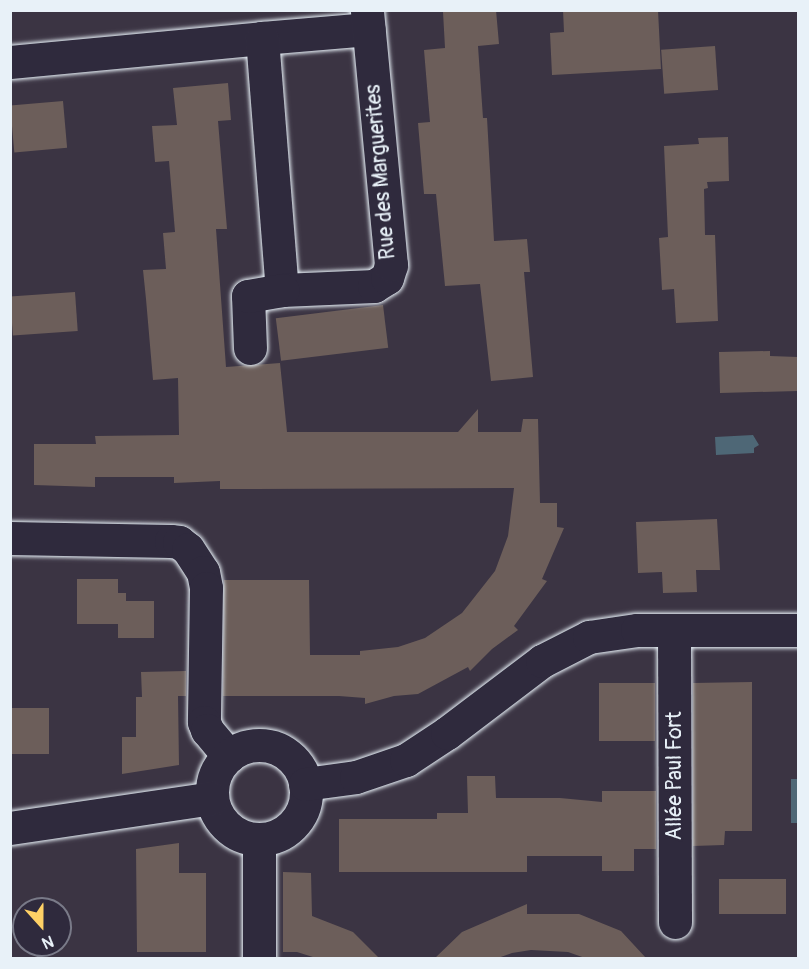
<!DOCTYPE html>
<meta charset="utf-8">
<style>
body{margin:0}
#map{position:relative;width:809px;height:969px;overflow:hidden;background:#3b3443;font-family:Pangolin,sans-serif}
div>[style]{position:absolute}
.water>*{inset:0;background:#4e6776;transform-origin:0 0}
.building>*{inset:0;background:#6c5e5a;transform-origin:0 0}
.roads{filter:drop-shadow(0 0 2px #e8f1f8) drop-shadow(0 0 2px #e8f1f8)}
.minor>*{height:33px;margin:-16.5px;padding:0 16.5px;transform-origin:16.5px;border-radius:16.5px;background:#2f2a3d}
.minor>.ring{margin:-16.5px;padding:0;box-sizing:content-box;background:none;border:33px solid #2f2a3d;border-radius:50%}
span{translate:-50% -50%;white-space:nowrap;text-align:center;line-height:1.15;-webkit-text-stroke:4.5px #2f2a3d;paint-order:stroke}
.street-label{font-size:21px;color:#e8f1f8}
.frame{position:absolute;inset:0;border:12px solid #e8f1f8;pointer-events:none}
.north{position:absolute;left:12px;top:897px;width:60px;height:60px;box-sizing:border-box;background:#2f2a3d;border:2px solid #797a88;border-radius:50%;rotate:159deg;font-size:16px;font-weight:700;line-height:24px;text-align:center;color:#e8f1f8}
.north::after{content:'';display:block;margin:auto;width:21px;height:27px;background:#ffd166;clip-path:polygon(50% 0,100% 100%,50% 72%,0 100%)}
</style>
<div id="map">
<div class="water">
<div style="clip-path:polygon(753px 435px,759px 445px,754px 448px,754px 453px,716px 455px,715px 437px)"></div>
<div style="left:798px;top:779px;width:44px;height:7px;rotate:90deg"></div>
</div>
<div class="building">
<div style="clip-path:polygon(496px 10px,499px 44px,478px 46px,483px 118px,487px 118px,494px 241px,527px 239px,530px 272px,524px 272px,533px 377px,491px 381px,480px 284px,445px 286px,436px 194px,424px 194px,418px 123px,430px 122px,424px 50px,445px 48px,443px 12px)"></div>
<div style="clip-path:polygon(563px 10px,658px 10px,661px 69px,552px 75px,550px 33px,564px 32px)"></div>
<div style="left:715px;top:46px;width:44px;height:54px;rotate:86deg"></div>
<div style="clip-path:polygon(228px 83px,231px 120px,218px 121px,227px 229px,216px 229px,226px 367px,280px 363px,287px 432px,458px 432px,478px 409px,478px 432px,521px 432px,523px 419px,538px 419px,540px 503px,557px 503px,557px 527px,564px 528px,542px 579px,547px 581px,514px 626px,518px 630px,492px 649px,470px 671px,468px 667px,418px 694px,394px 696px,365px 704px,365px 698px,339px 696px,223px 696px,224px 580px,309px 580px,310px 655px,360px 655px,360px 651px,398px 647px,425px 638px,462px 613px,495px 571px,508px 536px,514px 488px,220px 489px,220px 481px,174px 483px,174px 477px,95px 477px,95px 487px,34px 485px,34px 444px,96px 444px,95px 436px,179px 435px,178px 378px,153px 380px,146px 299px,143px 270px,166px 269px,163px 233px,175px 232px,169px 161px,155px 162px,152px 126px,177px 125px,173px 88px)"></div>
<div style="left:63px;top:101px;width:47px;height:53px;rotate:85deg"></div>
<div style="clip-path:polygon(728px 137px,729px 181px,707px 182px,708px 188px,704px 189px,705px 235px,715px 235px,718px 321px,676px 323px,674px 289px,662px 290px,659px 238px,668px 237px,664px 146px,699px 144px,698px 138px)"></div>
<div style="left:75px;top:292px;width:39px;height:65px;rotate:86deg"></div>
<div style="left:383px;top:305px;width:43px;height:108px;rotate:83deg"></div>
<div style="clip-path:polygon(770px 351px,770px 356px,798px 357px,798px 391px,720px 393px,719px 352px)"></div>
<div style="clip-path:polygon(717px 519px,720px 570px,696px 570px,697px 592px,663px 593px,662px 572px,638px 573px,636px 522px)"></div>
<div style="clip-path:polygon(77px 579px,118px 579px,118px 593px,126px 593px,126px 601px,154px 601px,154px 638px,118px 638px,118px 624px,77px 624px)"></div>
<div style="clip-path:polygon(186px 671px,186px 696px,178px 696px,179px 765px,122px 774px,122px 737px,136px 737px,136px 697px,142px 697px,141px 672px)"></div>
<div style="clip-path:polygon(752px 682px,752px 831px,725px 831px,724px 845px,693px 846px,693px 683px)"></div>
<div style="left:599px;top:683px;width:56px;height:58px"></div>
<div style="left:10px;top:708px;width:39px;height:46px"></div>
<div style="clip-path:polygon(467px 776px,495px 776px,496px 798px,560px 798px,602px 802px,602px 791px,656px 791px,656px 849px,634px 849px,634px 871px,602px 871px,602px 856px,527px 856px,527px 872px,339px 872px,339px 819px,437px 819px,437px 813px,468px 813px)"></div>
<div style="clip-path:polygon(179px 843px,179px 873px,206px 873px,206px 952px,137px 952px,136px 849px)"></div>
<div style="clip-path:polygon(283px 872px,311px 873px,312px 916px,353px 932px,379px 958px,316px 958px,297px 952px,283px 952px)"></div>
<div style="left:786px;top:879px;width:35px;height:67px;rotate:90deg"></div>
<div style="clip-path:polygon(527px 904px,527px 914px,579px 914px,621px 931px,646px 958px,585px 958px,568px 952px,531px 950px,512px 953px,498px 958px,435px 958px,462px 932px)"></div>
</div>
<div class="roads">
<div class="minor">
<div style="left:262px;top:38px;width:107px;rotate:-4.8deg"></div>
<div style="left:10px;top:62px;width:253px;rotate:-5.4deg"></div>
<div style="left:262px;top:38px;width:253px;rotate:85.5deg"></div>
<div style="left:282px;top:290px;width:92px;rotate:-2.5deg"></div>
<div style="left:374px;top:286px;width:15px;rotate:-32deg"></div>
<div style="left:387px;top:278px;width:14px;rotate:-73deg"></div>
<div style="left:391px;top:265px;width:256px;rotate:-95.4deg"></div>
<div style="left:250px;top:348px;width:52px;rotate:-92.2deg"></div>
<div style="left:248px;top:296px;width:35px;rotate:-10deg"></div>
<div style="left:10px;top:538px;width:161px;rotate:1.1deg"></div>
<div style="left:171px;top:541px;width:8px;rotate:7deg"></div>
<div style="left:179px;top:542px;width:11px;rotate:38deg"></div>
<div style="left:188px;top:549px;width:27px;rotate:57deg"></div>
<div style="left:203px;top:572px;width:16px;rotate:79deg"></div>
<div style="left:206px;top:588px;width:134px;rotate:90.9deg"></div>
<div style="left:204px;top:722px;width:9px;rotate:69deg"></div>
<div style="left:207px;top:730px;width:34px;rotate:50deg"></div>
<div style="left:674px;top:630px;width:292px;rotate:89.8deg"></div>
<div class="ring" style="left:212px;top:745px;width:61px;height:61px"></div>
<div style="left:305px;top:784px;width:51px;rotate:-7.8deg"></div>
<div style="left:356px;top:777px;width:53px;rotate:-18.8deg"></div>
<div style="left:406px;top:760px;width:49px;rotate:-33.4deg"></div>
<div style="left:447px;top:733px;width:119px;rotate:-37.2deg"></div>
<div style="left:542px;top:661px;width:53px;rotate:-27.1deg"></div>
<div style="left:589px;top:637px;width:49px;rotate:-8.3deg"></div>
<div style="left:637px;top:630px;width:161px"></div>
<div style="left:10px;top:828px;width:204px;rotate:-8.4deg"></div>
<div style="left:259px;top:839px;width:119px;rotate:90deg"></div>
</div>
</div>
<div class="street-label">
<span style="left:381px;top:172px;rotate:-95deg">Rue des Marguerites</span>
<span style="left:675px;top:776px;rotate:-90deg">Allée Paul Fort</span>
</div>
<div class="frame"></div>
<div class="north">N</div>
</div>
